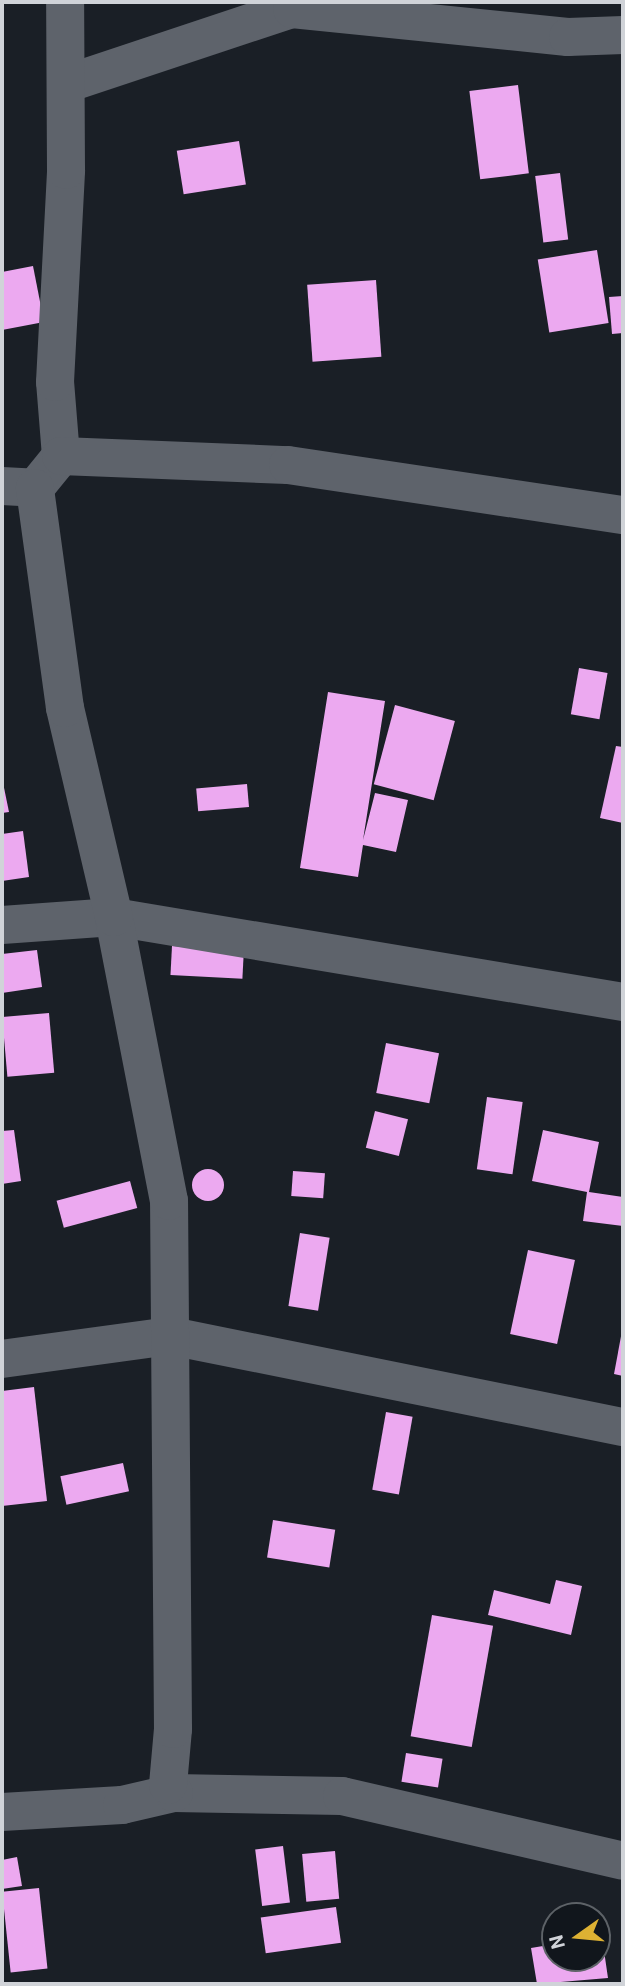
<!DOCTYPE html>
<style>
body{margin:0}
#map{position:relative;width:625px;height:1986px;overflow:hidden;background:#1a1f26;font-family:Roboto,sans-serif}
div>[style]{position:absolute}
.building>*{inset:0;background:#eca9f0;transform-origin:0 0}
.round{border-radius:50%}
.minor>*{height:38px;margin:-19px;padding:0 19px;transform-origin:19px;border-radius:19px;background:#5e636b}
span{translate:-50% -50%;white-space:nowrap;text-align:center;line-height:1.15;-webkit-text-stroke:7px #11161c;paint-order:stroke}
.frame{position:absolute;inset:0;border:4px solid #d0d3d8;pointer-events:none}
.north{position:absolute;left:541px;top:1902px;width:70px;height:70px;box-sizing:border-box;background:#11161c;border:2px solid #5d6267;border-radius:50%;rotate:255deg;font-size:19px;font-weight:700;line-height:28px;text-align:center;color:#d0d3d8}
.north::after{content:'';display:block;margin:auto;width:24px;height:32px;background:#ddb133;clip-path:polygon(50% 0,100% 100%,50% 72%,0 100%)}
</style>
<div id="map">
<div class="building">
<div style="left:518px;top:85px;width:89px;height:49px;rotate:83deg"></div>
<div style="left:239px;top:141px;width:44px;height:63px;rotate:81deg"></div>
<div style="left:560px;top:173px;width:67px;height:25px;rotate:83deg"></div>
<div style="left:597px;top:250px;width:74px;height:60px;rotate:81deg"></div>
<div style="clip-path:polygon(33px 266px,44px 322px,2px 330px,2px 272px)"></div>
<div style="left:376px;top:280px;width:77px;height:69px;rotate:86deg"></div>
<div style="clip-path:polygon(623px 296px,623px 333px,612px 334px,609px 297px)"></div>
<div style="left:579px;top:668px;width:29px;height:47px;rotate:10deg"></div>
<div style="clip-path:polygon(328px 692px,385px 701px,363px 840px,375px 793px,408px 800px,396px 852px,363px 845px,358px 877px,300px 868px)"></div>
<div style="left:395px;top:705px;width:62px;height:82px;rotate:15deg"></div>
<div style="clip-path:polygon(616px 746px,623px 747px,623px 823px,600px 818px)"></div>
<div style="clip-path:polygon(2px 778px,9px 812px,2px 813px)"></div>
<div style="left:247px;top:784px;width:23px;height:51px;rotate:85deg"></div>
<div style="clip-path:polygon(23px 831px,29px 877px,2px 881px,2px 834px)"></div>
<div style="left:172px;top:946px;width:72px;height:29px;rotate:3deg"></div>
<div style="clip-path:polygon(37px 950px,42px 987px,2px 993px,2px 954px)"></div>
<div style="left:49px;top:1013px;width:60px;height:47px;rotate:85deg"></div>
<div style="left:386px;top:1043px;width:54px;height:51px;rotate:11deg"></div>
<div style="left:487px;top:1097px;width:36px;height:73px;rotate:8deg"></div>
<div style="left:375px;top:1111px;width:34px;height:38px;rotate:14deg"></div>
<div style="clip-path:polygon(14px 1130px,21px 1181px,2px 1184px,2px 1131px)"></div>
<div style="clip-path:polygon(543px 1130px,599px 1142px,589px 1192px,623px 1197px,623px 1226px,583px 1221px,587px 1192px,532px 1181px)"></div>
<div class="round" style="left:192px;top:1169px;width:32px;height:32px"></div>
<div style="left:293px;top:1171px;width:32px;height:25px;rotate:4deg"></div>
<div style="left:130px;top:1181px;width:28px;height:76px;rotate:75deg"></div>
<div style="left:300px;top:1233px;width:30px;height:74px;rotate:9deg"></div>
<div style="left:528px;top:1250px;width:48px;height:86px;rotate:12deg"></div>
<div style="clip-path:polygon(622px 1331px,623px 1331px,623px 1376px,614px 1374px)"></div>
<div style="clip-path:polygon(34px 1387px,47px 1501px,2px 1506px,2px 1391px)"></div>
<div style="left:386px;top:1412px;width:27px;height:79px;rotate:10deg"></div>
<div style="left:123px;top:1463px;width:29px;height:64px;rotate:78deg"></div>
<div style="left:273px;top:1520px;width:63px;height:38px;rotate:9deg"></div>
<div style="clip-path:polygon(556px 1580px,582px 1586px,571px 1635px,488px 1615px,494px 1590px,550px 1604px)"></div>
<div style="left:432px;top:1615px;width:62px;height:123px;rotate:10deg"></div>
<div style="left:406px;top:1753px;width:37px;height:29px;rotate:9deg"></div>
<div style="left:283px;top:1846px;width:57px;height:28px;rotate:83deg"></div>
<div style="left:335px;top:1851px;width:48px;height:33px;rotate:85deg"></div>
<div style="clip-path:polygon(17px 1857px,22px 1886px,2px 1889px,2px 1860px)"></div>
<div style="left:39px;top:1888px;width:81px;height:37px;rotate:84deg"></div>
<div style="left:336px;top:1907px;width:36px;height:76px;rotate:82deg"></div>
<div style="clip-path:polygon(602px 1937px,608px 1978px,537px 1984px,531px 1948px,555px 1944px,555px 1958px,597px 1958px,597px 1938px)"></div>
</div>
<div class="minor">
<div style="left:66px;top:84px;width:238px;rotate:-18.4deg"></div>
<div style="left:292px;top:9px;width:277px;rotate:5.8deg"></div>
<div style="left:568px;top:37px;width:55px;rotate:-2.1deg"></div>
<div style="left:61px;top:456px;width:74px;rotate:-94.6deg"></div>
<div style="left:55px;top:382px;width:212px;rotate:-87deg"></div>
<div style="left:66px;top:170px;width:168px;rotate:-90.3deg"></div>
<div style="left:2px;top:486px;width:33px;rotate:3deg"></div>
<div style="left:35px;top:488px;width:41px;rotate:-50.9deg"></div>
<div style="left:61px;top:456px;width:227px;rotate:2.3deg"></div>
<div style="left:288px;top:465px;width:339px;rotate:8.5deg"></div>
<div style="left:2px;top:925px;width:112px;rotate:-4.1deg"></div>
<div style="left:114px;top:917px;width:516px;rotate:9.48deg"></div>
<div style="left:2px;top:1359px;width:171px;rotate:-7.8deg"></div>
<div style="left:171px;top:1336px;width:461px;rotate:11.4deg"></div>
<div style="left:174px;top:1793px;width:168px;rotate:1deg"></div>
<div style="left:342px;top:1796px;width:288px;rotate:13deg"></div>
<div style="left:2px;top:1812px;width:120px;rotate:-3.3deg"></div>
<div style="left:122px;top:1805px;width:53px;rotate:-13deg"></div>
<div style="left:174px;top:1793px;width:10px;rotate:-127deg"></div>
<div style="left:168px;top:1785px;width:56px;rotate:-84.9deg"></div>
<div style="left:173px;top:1729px;width:528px;rotate:-90.43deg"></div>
<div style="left:169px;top:1201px;width:289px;rotate:-101deg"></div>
<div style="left:114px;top:917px;width:215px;rotate:-103.2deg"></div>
<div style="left:65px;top:708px;width:222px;rotate:-97.8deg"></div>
</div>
<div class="frame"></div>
<div class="north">N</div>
</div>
